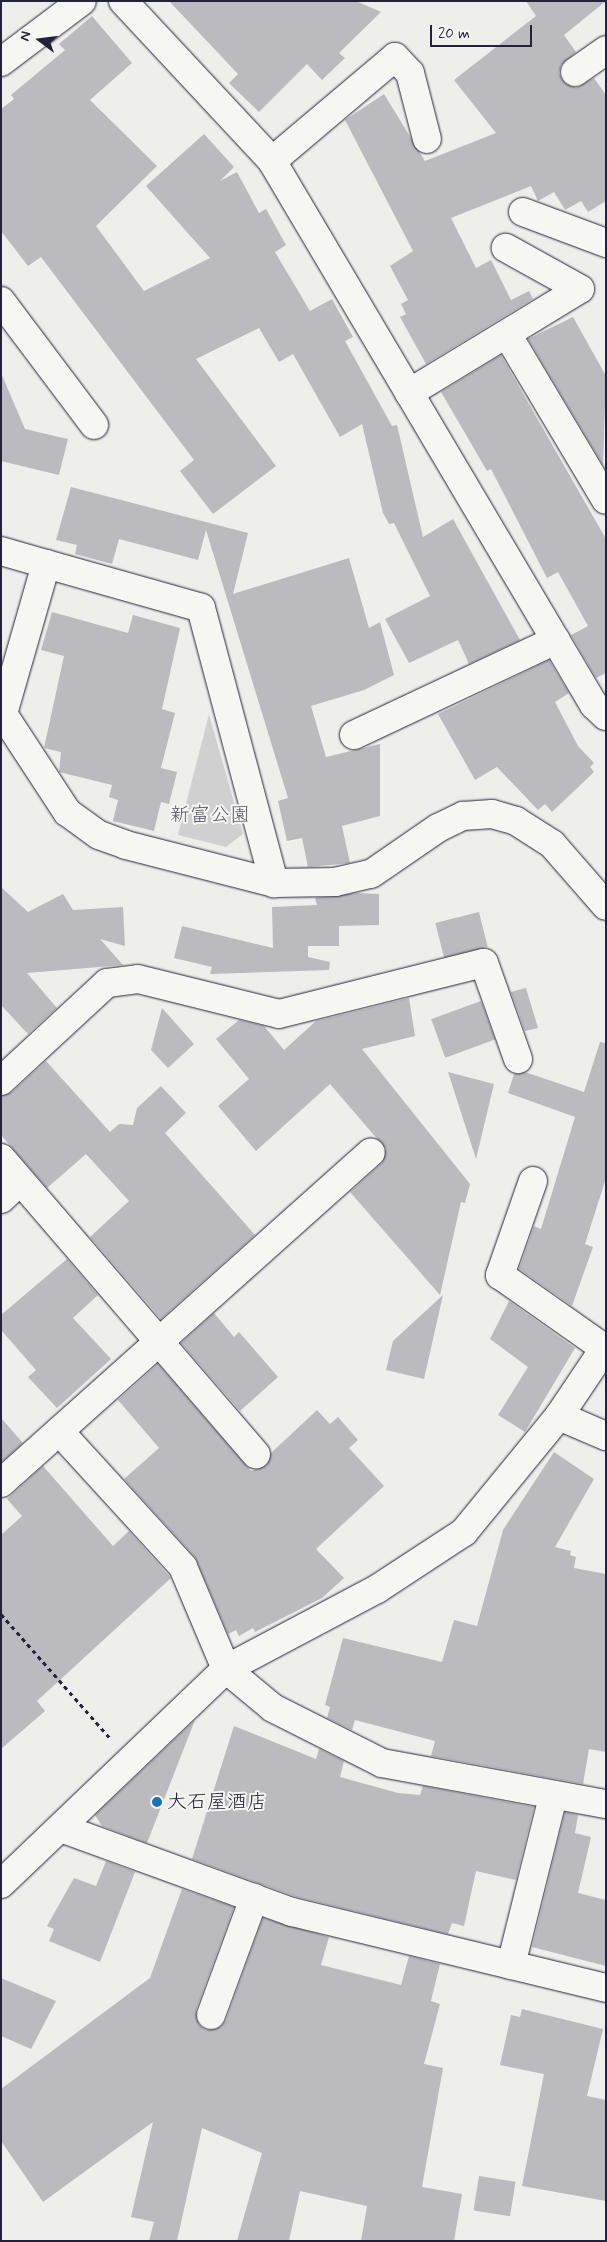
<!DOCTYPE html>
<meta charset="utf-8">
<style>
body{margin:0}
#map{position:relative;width:607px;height:2242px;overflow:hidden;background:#eeeeeb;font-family:Mynerve,"Klee One",sans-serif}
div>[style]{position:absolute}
.green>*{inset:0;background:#d0d0d1}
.building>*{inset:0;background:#bbbbbf;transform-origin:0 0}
.path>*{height:3px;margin-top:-1.5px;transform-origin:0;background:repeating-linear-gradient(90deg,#22223b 0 4px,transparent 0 8px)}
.roads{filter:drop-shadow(0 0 1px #22223b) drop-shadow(0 0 1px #22223b)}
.minor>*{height:28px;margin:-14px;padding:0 14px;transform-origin:14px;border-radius:14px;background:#f6f6f2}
.dots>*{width:14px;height:14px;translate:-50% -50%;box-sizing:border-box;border:2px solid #f6f6f2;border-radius:50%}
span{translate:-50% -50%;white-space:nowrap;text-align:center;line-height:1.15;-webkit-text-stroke:4px #f6f6f2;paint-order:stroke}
.park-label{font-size:20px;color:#565668}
.poi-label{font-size:20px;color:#22223b}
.left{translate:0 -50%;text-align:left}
.frame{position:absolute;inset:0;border:2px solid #22223b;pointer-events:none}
.north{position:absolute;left:15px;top:15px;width:50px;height:50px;-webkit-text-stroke:4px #f6f6f2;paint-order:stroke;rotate:285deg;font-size:14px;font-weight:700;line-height:20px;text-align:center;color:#22223b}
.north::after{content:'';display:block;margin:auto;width:18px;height:22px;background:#22223b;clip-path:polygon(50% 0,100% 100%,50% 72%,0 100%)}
.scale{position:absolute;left:430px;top:25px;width:102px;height:22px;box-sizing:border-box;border:2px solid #22223b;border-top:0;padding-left:6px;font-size:15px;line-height:18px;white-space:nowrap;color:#22223b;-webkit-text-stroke:4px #f6f6f2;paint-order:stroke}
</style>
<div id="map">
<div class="green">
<div style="clip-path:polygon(209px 714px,243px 834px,226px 847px,178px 835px)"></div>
</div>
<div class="building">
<div style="clip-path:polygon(169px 1px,356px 1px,381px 12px,339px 53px,345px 58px,322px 80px,307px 64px,259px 112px,229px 83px,238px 74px)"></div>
<div style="clip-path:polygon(526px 1px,606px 1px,564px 35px,576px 52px,561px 65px,559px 73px,563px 81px,576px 88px,594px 78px,606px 95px,606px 201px,588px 212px,581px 201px,565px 210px,554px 192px,538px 201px,531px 186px,451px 218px,476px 268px,491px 260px,511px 300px,529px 291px,533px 299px,426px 364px,400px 317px,406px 314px,401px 304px,408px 300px,390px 266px,413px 251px,345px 120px,384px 94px,425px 161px,496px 133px,454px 80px,536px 16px)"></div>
<div style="clip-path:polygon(92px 16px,132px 63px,90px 100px,157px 166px,96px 226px,144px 291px,210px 258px,146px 186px,204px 134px,234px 167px,220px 181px,237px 172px,259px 213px,266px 209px,286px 245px,275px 252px,310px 311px,332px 299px,353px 337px,345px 341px,392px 426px,397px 425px,423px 537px,453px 519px,520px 640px,469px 664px,458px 640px,409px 663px,385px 619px,430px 596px,394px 523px,389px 524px,383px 513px,362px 424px,340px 437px,293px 354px,279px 362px,259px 328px,196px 359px,276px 466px,213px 514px,180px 471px,194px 460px,41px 257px,28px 266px,1px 231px,1px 109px,14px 99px,11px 95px,65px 50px,59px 44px)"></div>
<div style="clip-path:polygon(573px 317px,606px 376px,603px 465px,528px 339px)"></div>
<div style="clip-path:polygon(501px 355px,606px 539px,606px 673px,596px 678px,571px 635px,588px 626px,558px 572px,547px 578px,491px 469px,487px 471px,441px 392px)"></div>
<div style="clip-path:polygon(1px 373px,25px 429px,68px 439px,59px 475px,1px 461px)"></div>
<div style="clip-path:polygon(71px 487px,248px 533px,233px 594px,349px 558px,369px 628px,380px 622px,394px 675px,364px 690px,311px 706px,326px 757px,380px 744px,380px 816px,342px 826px,350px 863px,308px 867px,302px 838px,287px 841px,278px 801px,288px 798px,206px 530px,198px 560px,119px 539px,112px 564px,75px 554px,77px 545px,56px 540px)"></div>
<div style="clip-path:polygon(52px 612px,128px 633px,133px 615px,180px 628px,162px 709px,175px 713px,161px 768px,177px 772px,169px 804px,161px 802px,154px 831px,113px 821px,118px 800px,109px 797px,112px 785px,59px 772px,61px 752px,44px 748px,64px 656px,41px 650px)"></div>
<div style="clip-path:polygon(549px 660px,569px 693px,555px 702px,578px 746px,594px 763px,590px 767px,594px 772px,552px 812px,545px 804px,538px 810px,497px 767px,475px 780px,438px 714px)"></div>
<div style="clip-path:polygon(1px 887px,28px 912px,63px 894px,73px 910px,123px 907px,125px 946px,100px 939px,123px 965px,27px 973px,57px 1008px,28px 1034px,1px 1005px)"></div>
<div style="clip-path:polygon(358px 893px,379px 894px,379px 925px,339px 926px,339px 946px,308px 946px,308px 957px,330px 962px,329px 970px,210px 974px,212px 967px,174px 958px,182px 926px,273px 948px,272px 907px,317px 905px,315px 898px)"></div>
<div style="left:479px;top:912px;width:36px;height:45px;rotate:76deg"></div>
<div style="clip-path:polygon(526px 988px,538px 1028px,525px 1031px,511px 992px)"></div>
<div style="clip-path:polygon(409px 998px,415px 1036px,362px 1049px,470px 1184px,465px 1203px,461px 1202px,440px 1295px,350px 1192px,382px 1163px,386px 1149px,330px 1084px,256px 1151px,218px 1106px,249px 1079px,216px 1039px,239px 1020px,264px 1026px,284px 1050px,316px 1021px)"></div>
<div style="left:481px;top:1001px;width:41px;height:53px;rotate:70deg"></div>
<div style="clip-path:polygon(162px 1008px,194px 1044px,168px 1068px,151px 1050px)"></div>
<div style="clip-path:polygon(600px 1042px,606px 1043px,606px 1178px,585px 1244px,593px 1247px,572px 1306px,519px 1269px,534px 1226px,541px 1229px,575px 1117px,508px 1093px,514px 1074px,525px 1072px,584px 1092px)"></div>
<div style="clip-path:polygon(46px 1061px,110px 1132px,119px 1124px,133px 1125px,137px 1108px,161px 1086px,186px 1113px,165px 1133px,255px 1235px,161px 1319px,90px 1237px,129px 1201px,86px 1154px,47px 1188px,1px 1135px,1px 1096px,12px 1092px)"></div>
<div style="clip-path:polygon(448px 1072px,494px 1084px,476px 1159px)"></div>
<div style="clip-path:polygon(67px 1259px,98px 1295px,73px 1318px,111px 1359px,57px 1408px,28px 1377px,36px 1370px,1px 1330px,1px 1315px)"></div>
<div style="clip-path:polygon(443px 1295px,424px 1379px,386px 1370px,393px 1341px)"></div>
<div style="clip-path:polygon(509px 1301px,575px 1348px,525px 1432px,498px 1415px,528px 1367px,490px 1339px)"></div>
<div style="clip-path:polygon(214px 1313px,234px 1337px,239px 1332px,278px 1377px,240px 1411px,181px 1343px)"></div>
<div style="clip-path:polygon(158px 1364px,251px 1471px,267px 1465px,271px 1453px,317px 1410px,330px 1424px,338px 1417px,358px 1440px,349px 1448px,384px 1486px,316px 1549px,344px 1578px,322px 1598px,255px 1632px,253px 1628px,239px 1636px,236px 1630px,228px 1634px,195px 1557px,124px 1479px,159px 1448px,118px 1400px)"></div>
<div style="clip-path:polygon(1px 1418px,23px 1443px,3px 1461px,1px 1459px)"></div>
<div style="clip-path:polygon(554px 1452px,594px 1479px,555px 1547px,571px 1551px,570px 1555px,576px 1557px,574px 1568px,606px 1574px,606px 1752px,589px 1749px,583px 1784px,431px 1756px,435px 1741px,355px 1720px,352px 1730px,327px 1718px,330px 1707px,325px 1705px,343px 1638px,442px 1662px,454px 1620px,477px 1626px,503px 1530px)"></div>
<div style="clip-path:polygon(43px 1466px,113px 1546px,129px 1531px,171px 1578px,37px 1701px,45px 1711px,1px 1749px,1px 1535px,22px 1516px,7px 1499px)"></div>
<div style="clip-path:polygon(195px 1720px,147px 1843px,102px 1826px,95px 1815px)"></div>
<div style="clip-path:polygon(234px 1726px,316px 1759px,319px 1749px,344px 1761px,340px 1777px,398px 1793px,420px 1795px,423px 1786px,534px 1807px,516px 1880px,476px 1871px,464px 1926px,452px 1923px,448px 1934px,297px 1897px,192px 1859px)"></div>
<div style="clip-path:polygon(565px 1812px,578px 1815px,575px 1833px,591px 1837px,578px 1893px,606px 1900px,606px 1966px,532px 1947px)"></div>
<div style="clip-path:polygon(106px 1861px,135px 1872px,100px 1962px,49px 1941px,54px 1929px,47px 1926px,74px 1878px,96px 1886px)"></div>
<div style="clip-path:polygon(182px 1889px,234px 1907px,196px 2010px,199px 2025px,206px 2030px,221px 2027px,226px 2020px,263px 1918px,329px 1937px,321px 1965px,401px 1985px,409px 1956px,440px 1964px,431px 2001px,440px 2004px,424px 2064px,443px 2068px,422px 2187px,462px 2194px,454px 2241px,361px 2241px,367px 2206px,300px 2191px,289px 2241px,237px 2241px,262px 2153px,202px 2128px,177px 2241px,149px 2241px,154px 2222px,131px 2217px,153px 2122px,43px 2202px,1px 2141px,1px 2089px,150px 1978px)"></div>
<div style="clip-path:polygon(1px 1978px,56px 2001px,31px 2049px,1px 2036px)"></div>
<div style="clip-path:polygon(522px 2009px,603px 2029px,587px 2096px,606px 2100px,606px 2201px,522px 2186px,544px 2074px,500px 2065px,511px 2015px,520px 2017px)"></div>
<div style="left:479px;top:2176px;width:37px;height:35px;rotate:9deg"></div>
</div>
<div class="path">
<div style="left:1px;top:1614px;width:165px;rotate:48.7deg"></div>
</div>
<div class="roads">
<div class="minor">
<div style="left:123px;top:1px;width:219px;rotate:47deg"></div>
<div style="left:272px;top:161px;width:632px;rotate:59.38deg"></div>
<div style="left:594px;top:705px;width:16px;rotate:43deg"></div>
<div style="left:1px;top:62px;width:101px;rotate:-37deg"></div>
<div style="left:575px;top:72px;width:38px;rotate:-35deg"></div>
<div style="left:272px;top:161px;width:161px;rotate:-40.2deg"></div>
<div style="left:395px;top:57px;width:22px;rotate:47deg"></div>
<div style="left:410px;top:73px;width:68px;rotate:75.6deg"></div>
<div style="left:523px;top:212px;width:89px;rotate:20.5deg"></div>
<div style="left:1px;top:301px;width:155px;rotate:53.1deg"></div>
<div style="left:507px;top:334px;width:193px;rotate:59.2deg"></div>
<div style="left:409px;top:393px;width:200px;rotate:-31.3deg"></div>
<div style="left:580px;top:289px;width:85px;rotate:-151deg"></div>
<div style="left:1px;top:551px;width:47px;rotate:16.1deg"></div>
<div style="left:1px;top:711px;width:121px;rotate:56.8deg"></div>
<div style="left:67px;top:812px;width:39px;rotate:36deg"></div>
<div style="left:99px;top:835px;width:29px;rotate:20deg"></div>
<div style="left:126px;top:845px;width:153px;rotate:14.4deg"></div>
<div style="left:274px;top:883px;width:61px;rotate:-0.9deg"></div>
<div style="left:335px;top:882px;width:37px;rotate:-13deg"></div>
<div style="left:371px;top:874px;width:81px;rotate:-34.5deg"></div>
<div style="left:438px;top:828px;width:28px;rotate:-26deg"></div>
<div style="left:463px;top:816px;width:29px;rotate:-4deg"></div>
<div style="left:492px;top:814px;width:25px;rotate:16deg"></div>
<div style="left:516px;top:821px;width:43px;rotate:32.6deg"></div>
<div style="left:552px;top:844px;width:82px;rotate:48.9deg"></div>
<div style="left:3px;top:714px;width:156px;rotate:-74deg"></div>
<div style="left:46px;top:564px;width:161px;rotate:15.8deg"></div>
<div style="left:201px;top:608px;width:285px;rotate:75.1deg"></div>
<div style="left:354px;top:735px;width:223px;rotate:-25.2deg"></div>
<div style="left:1px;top:1081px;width:144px;rotate:-42.8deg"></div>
<div style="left:107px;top:983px;width:31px;rotate:-7deg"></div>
<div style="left:138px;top:979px;width:145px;rotate:13.9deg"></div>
<div style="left:279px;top:1014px;width:211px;rotate:-14deg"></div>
<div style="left:484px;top:963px;width:102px;rotate:70.5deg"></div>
<div style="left:1px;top:1158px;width:391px;rotate:49.3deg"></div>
<div style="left:533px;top:1181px;width:100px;rotate:109.3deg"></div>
<div style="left:500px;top:1275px;width:127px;rotate:35.1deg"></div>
<div style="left:1px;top:1199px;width:26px;rotate:-43deg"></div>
<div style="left:559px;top:1416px;width:51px;rotate:23.1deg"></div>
<div style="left:59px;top:1431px;width:184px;rotate:47.6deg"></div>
<div style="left:183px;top:1567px;width:111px;rotate:67.1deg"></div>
<div style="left:226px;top:1669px;width:61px;rotate:39.7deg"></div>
<div style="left:273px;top:1708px;width:122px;rotate:26.8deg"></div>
<div style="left:382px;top:1763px;width:228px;rotate:10.4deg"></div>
<div style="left:1px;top:1483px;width:496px;rotate:-41.8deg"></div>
<div style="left:61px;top:1828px;width:246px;rotate:20deg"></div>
<div style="left:292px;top:1912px;width:323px;rotate:13.6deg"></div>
<div style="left:1px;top:1884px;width:311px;rotate:-43.7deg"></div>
<div style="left:226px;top:1669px;width:171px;rotate:-27.9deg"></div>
<div style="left:377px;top:1589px;width:104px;rotate:-33.2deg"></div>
<div style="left:464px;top:1532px;width:150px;rotate:-50.7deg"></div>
<div style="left:559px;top:1416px;width:84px;rotate:-56.1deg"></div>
<div style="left:511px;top:1965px;width:174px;rotate:-76deg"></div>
<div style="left:211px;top:2015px;width:125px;rotate:-69.8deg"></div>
</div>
</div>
<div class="dots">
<div style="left:157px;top:1802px;background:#1f6fb2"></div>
</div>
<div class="park-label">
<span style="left:210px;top:815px">新富公園</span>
</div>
<div class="poi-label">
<span class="left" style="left:167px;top:1802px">大石屋酒店</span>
</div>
<div class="frame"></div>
<div class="north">N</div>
<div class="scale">20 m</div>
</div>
